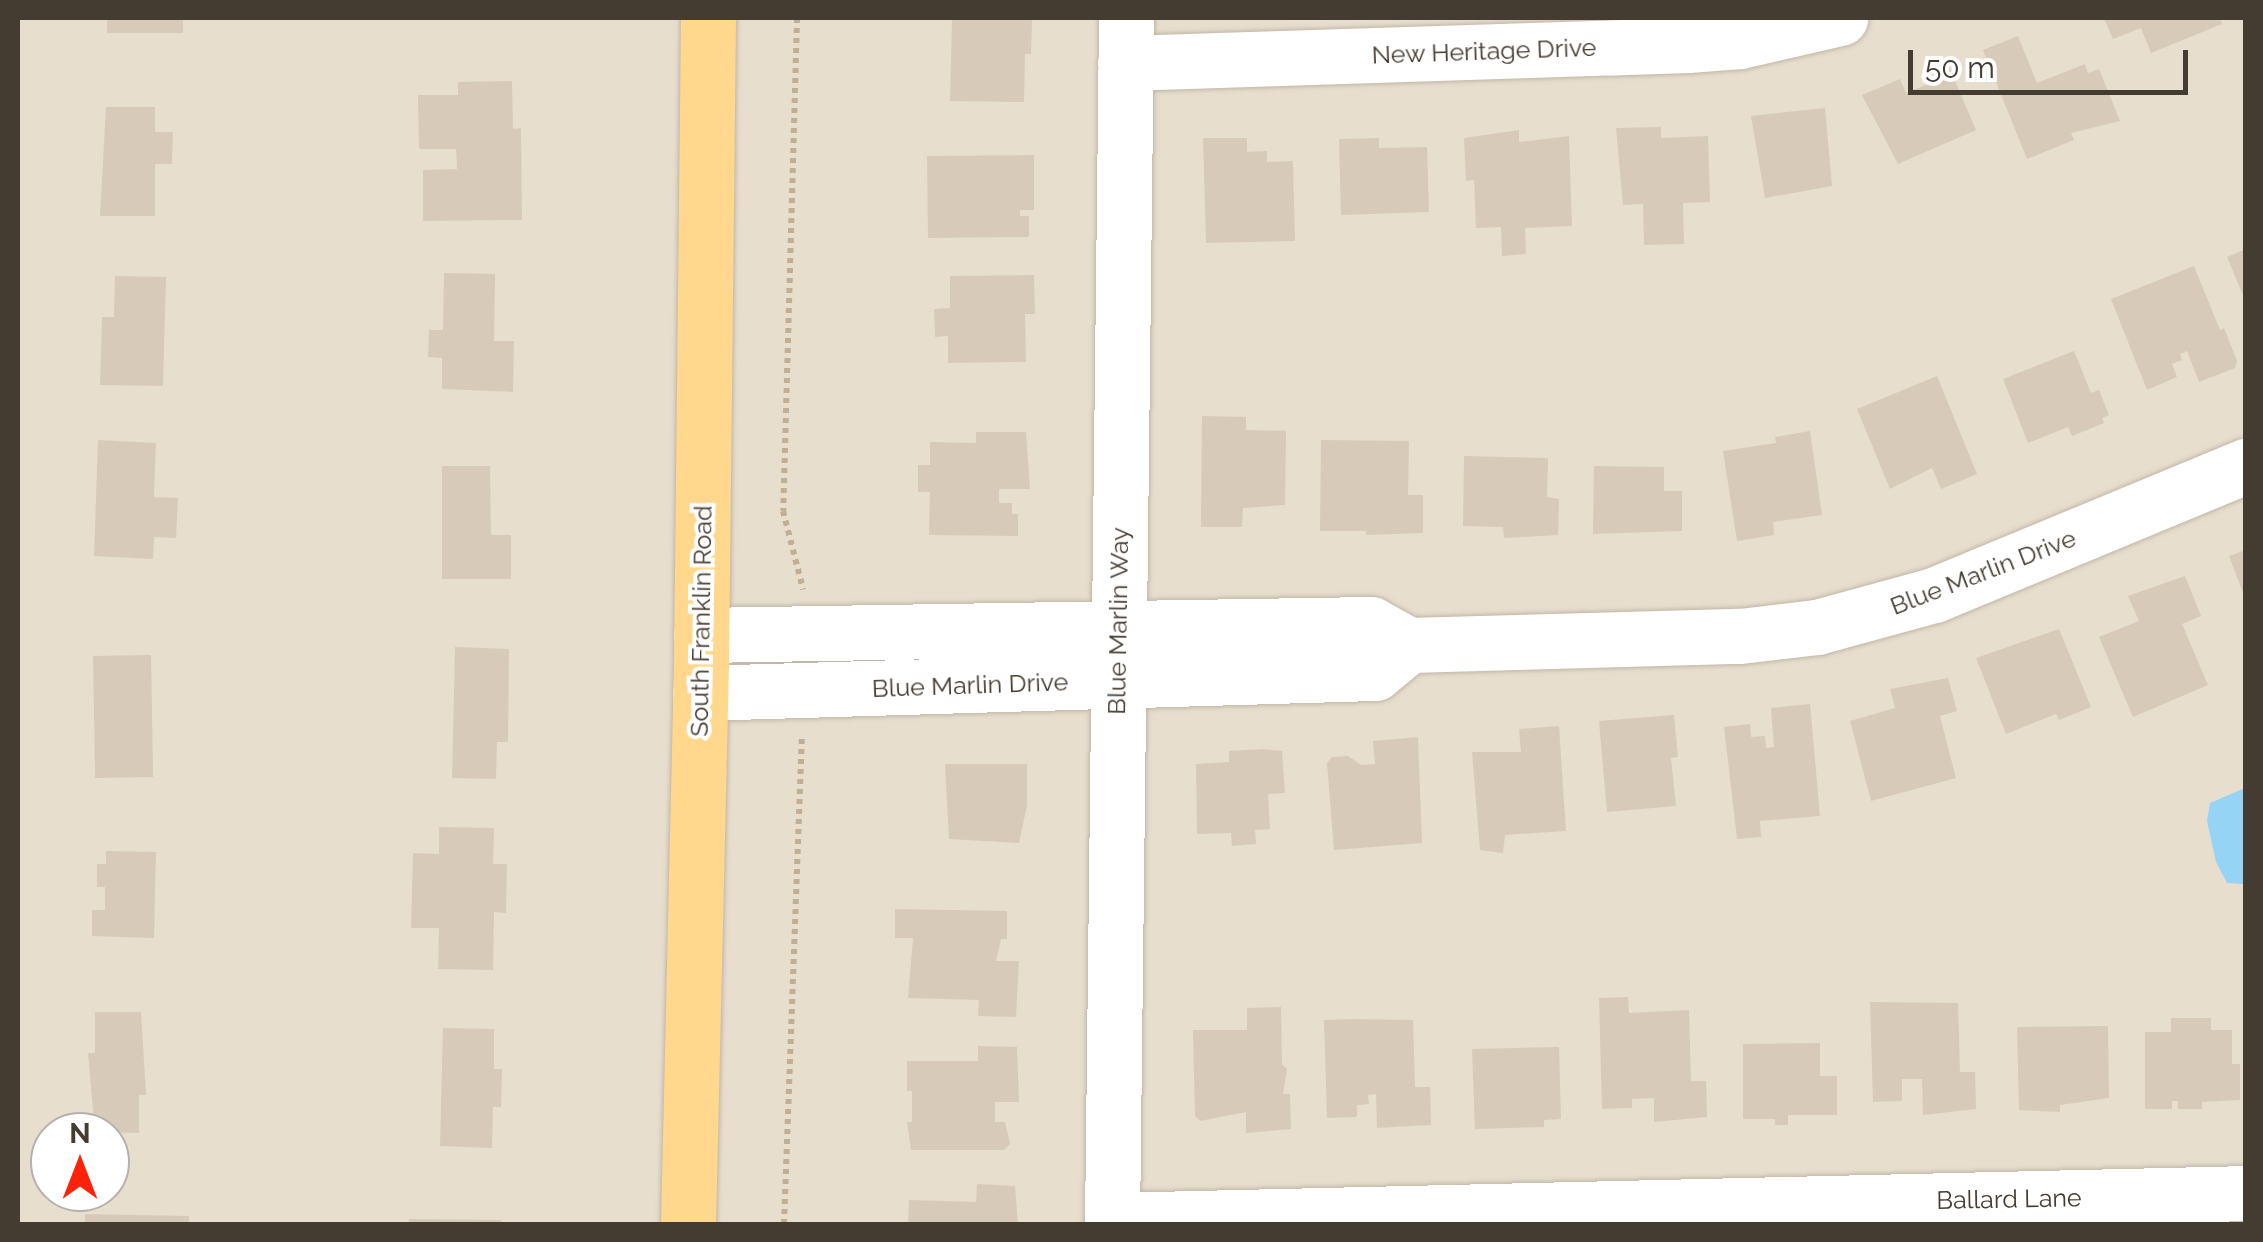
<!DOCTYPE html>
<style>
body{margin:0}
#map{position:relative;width:2263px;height:1242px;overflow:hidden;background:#f2ece1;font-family:Raleway,sans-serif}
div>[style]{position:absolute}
.residential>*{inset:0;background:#e7dece;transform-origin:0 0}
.water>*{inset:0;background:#96d4f6}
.building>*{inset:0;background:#d8cab8;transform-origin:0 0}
.path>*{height:6px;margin-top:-3px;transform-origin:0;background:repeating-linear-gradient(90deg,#c1ae93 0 5px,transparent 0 10px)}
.roads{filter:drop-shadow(0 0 2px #c1b6a6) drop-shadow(0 0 2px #c1b6a6)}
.minor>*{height:55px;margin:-27.5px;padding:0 27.5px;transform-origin:27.5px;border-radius:27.5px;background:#fff}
.major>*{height:55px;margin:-27.5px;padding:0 27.5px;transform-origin:27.5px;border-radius:27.5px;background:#ffd88d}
span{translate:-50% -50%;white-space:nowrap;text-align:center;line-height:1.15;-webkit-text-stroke:8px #fff;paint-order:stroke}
.street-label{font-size:25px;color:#443b31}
.frame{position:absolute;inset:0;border:20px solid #443b31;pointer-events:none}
.north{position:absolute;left:30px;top:1112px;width:100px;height:100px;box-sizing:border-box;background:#fff;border:2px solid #b4b1ad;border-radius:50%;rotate:0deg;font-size:28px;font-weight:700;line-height:40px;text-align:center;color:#443b31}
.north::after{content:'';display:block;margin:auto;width:35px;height:45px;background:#ff220b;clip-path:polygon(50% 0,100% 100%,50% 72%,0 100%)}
.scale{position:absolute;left:1908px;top:50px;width:280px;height:45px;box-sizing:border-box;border:5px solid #443b31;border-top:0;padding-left:12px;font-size:30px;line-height:35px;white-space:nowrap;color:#443b31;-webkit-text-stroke:8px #fff;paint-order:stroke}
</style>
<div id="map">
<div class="residential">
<div style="clip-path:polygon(evenodd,18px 18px,694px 18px,684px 1224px,18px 1224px,18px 18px,50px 1132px,110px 1132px,110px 1192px,50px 1192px,50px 1132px)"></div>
<div style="left:706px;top:18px;width:1539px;height:1206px"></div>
</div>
<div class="water">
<div style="clip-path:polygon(2245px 788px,2245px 884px,2227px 883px,2216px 862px,2207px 821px,2210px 803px)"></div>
</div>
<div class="building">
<div style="left:107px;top:18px;width:76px;height:15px"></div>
<div style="clip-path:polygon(952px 18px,1032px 18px,1031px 54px,1025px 54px,1024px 102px,950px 101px)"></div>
<div style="clip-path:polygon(2104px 18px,2220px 18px,2222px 24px,2151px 53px,2141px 28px,2113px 39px)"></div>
<div style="clip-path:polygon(2018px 36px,2037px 83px,2085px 64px,2088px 73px,2099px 69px,2120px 121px,2071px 133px,2074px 140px,2027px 159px,1983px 50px)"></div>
<div style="clip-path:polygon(1950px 69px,1976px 130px,1898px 164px,1862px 95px,1900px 79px,1906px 93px,1938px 80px,1936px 75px)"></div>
<div style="clip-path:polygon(512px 81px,513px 129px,521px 128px,522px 220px,423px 221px,423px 170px,457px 169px,456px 149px,419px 149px,418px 95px,458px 95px,458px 82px)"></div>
<div style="clip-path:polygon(106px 107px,155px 107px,155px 132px,173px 132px,172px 164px,155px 164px,155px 216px,100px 216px)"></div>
<div style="clip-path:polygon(1825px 108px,1832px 186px,1765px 198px,1751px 116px)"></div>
<div style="clip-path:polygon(1661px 127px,1661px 138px,1708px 136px,1710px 202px,1683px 203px,1684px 244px,1644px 245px,1643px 204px,1623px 205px,1616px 128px)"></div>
<div style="clip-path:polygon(1519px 130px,1519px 142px,1569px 136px,1572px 226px,1525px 228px,1526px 254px,1502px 256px,1501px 227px,1476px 228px,1474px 180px,1466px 181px,1464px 138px)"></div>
<div style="clip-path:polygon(1203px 138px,1247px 138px,1247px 152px,1267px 151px,1267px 162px,1293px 161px,1295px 241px,1206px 243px)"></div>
<div style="clip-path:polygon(1379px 138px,1379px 148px,1427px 147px,1429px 212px,1341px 215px,1339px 139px)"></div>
<div style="clip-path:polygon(1034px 155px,1034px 210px,1020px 210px,1020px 216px,1029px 216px,1029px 237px,928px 238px,927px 156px)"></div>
<div style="clip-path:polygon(2246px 249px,2246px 300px,2245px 300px,2227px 257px)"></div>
<div style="clip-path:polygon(2194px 266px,2220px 330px,2224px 328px,2237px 361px,2235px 368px,2199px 382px,2187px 351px,2180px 354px,2182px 360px,2172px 364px,2177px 377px,2147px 390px,2111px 299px)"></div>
<div style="clip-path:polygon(444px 273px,495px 274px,494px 341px,514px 341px,513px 392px,442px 389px,442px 358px,428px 357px,429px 330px,443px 330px)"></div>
<div style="clip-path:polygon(1034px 275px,1035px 314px,1025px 314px,1026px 362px,948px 363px,948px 336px,935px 337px,934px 309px,950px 308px,950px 276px)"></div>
<div style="clip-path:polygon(115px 276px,166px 277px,163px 386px,100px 385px,102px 317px,114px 317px)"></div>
<div style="clip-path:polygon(2074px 351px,2091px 393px,2099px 390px,2109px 415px,2102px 418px,2104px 423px,2072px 436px,2068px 427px,2028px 443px,2003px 379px)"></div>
<div style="clip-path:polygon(1937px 376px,1977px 474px,1941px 489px,1932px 468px,1890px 489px,1857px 409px)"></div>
<div style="clip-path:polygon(1202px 416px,1246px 417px,1246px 430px,1286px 431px,1285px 505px,1243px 508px,1242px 527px,1201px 527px)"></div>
<div style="clip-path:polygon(1810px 431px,1822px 515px,1773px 522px,1774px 535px,1737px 541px,1723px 451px,1776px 443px,1775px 437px)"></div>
<div style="clip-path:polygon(976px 432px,1026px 432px,1030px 489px,999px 489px,999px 503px,1012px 503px,1012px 514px,1018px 514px,1018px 536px,929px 535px,930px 492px,918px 492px,918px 465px,930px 465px,930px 442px,976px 443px)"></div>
<div style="clip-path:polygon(98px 440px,156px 443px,154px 497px,178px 498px,176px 538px,154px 537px,153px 559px,94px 556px)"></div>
<div style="clip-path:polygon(1321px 440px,1409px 441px,1408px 495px,1423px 495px,1423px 533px,1366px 535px,1366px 531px,1320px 531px)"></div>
<div style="clip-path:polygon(1464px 456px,1548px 458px,1547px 497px,1559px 499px,1558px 535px,1504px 538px,1503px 527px,1463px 526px)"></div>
<div style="clip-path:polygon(442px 466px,490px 466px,491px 535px,511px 535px,511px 579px,442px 579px)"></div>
<div style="clip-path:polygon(1594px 466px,1664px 467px,1664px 491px,1682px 491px,1682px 531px,1593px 534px)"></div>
<div style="clip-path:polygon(2246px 550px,2246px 598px,2245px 598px,2229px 556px)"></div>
<div style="clip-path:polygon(2185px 576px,2201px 616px,2182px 624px,2208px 685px,2133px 717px,2099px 637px,2139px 621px,2128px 596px)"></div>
<div style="clip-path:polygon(2059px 629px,2091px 707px,2059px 720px,2056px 714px,2006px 734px,1976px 658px)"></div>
<div style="clip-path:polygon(455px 647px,509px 649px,508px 742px,497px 742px,496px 779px,452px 778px)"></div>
<div style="left:151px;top:655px;width:122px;height:58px;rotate:89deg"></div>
<div style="clip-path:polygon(1948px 678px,1957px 711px,1940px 716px,1956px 778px,1871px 801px,1850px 721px,1895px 708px,1890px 689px)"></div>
<div style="clip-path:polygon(1810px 704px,1820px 816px,1760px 821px,1761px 837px,1737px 839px,1724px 727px,1750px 724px,1751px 737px,1765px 736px,1766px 748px,1774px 747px,1771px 708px)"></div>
<div style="clip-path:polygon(1674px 715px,1678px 757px,1671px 758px,1676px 806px,1607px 812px,1599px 721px)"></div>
<div style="clip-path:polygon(1559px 726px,1566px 831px,1505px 835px,1503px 853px,1480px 850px,1472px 752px,1521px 752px,1519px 729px)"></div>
<div style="clip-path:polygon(1418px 737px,1422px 843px,1334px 850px,1327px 763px,1332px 757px,1348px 756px,1361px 765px,1375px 764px,1373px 741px)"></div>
<div style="clip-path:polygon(1264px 749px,1282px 751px,1285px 793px,1268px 794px,1270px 829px,1255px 830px,1256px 844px,1232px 846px,1231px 833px,1197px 834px,1196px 764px,1229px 762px,1229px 751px)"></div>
<div style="clip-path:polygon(945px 764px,1027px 764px,1027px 805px,1019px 843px,949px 839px)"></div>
<div style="clip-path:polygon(439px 827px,494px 828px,493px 864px,507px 864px,506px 913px,494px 912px,493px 970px,438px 969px,439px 928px,411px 928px,413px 853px,439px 854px)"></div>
<div style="clip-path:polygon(106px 851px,156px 852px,154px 938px,92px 936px,92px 910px,105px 910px,105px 887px,97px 887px,97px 864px,106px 864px)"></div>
<div style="clip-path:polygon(895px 909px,1007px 911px,1007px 939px,1001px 939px,996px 961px,1019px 961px,1016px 1017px,978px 1016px,979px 1000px,908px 998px,913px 938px,895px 938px)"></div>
<div style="clip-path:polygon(1628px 997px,1629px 1013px,1689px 1010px,1691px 1081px,1706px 1081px,1707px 1117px,1654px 1122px,1654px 1098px,1632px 1099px,1632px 1108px,1602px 1109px,1599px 998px)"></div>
<div style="clip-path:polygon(1870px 1002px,1958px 1003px,1960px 1072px,1975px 1072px,1976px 1109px,1923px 1115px,1922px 1079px,1902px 1079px,1902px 1101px,1873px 1102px)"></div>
<div style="clip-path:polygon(1281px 1007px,1282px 1064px,1287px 1069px,1283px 1094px,1290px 1094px,1291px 1129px,1246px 1133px,1246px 1112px,1200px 1121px,1195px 1116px,1193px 1030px,1247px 1030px,1247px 1008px)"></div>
<div style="clip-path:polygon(95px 1012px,141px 1012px,146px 1095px,139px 1095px,139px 1133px,95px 1132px,88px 1053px,95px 1053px)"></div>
<div style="clip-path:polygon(2171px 1018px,2211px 1018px,2211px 1030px,2232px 1030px,2232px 1064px,2240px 1064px,2240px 1100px,2202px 1102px,2202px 1109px,2178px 1109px,2178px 1101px,2172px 1101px,2172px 1109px,2145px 1109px,2145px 1032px,2171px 1032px)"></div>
<div style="clip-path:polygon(1353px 1019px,1413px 1020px,1415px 1087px,1430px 1087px,1431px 1125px,1377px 1128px,1376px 1094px,1368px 1095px,1369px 1104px,1357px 1105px,1357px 1117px,1327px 1118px,1324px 1020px)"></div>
<div style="clip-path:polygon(2108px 1026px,2109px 1098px,2060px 1105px,2060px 1112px,2019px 1110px,2017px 1027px)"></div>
<div style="clip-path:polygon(443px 1028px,494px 1029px,494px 1069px,502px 1069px,501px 1107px,493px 1107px,492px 1148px,440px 1146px)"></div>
<div style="clip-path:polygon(1820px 1043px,1820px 1076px,1837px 1076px,1837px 1115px,1788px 1115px,1788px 1125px,1775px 1125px,1775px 1119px,1743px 1119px,1743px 1044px)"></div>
<div style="clip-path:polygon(978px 1046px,1017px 1047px,1019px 1102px,995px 1102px,995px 1122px,1005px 1122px,1010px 1144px,1004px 1150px,911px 1150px,907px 1122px,912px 1122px,912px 1091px,907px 1091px,907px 1061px,978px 1061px)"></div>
<div style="clip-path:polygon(1559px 1047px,1561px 1119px,1544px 1120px,1544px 1127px,1475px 1129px,1472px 1049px)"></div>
<div style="clip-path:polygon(977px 1184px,1015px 1186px,1018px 1224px,908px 1224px,909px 1200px,976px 1202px)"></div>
<div style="clip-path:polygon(85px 1214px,189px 1216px,189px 1224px,85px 1224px)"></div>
<div style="clip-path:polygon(409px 1219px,501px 1220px,501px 1224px,409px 1224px)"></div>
</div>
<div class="path">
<div style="left:797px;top:18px;width:493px;rotate:91.6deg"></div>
<div style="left:783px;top:511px;width:81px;rotate:75.6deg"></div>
<div style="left:784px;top:1224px;width:488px;rotate:-87.9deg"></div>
</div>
<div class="roads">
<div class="minor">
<div style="left:1125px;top:63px;width:563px;rotate:-1.83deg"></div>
<div style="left:1688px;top:45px;width:52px;rotate:-4.4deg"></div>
<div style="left:1740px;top:41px;width:103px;rotate:-13deg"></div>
<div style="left:1409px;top:645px;width:331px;rotate:-1.6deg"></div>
<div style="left:1740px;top:636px;width:78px;rotate:-6.7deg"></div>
<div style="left:1817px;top:627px;width:121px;rotate:-15.3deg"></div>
<div style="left:1934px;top:595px;width:338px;rotate:-22.5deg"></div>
<div style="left:700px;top:693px;width:675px;rotate:-1.7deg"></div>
<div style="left:1375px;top:673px;width:44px;rotate:-39.5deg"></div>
<div style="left:1409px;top:645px;width:43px;rotate:-151.1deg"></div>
<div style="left:1371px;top:624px;width:670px;rotate:179.06deg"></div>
<div style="left:1112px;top:1220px;width:1134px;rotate:-1.36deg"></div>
<div style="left:1112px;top:1224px;width:1206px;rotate:-89.33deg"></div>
</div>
<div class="major">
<div style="left:688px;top:1224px;width:559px;rotate:-88.67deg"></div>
<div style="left:701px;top:665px;width:647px;rotate:-89.38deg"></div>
</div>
</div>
<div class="street-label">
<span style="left:1484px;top:51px;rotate:-2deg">New Heritage Drive</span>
<span style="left:1983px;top:572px;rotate:-21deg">Blue Marlin Drive</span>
<span style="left:701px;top:621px;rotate:-89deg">South Franklin Road</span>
<span style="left:1118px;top:621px;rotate:-89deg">Blue Marlin Way</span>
<span style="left:970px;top:685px;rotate:-2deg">Blue Marlin Drive</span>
<span style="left:2009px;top:1199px;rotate:-1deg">Ballard Lane</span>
</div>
<div class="frame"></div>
<div class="north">N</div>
<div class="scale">50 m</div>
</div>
